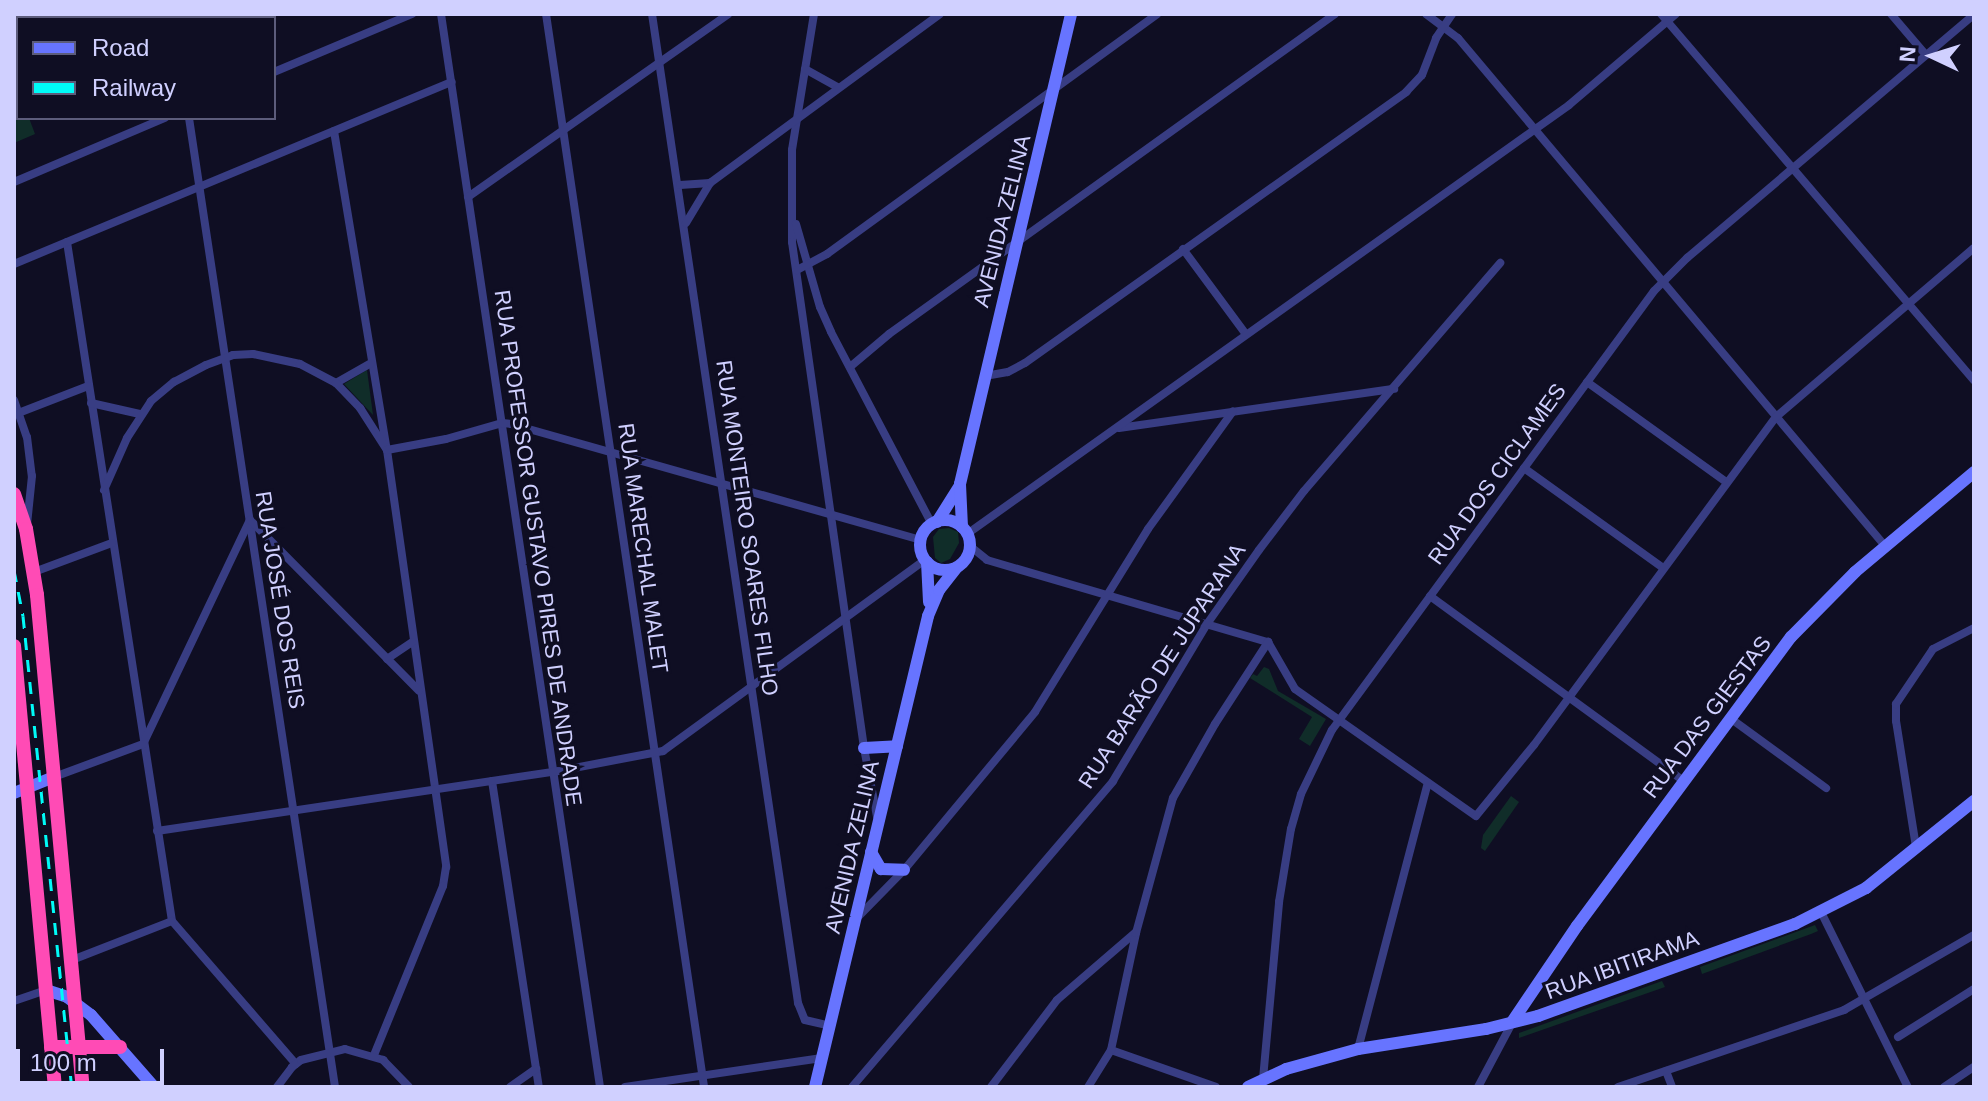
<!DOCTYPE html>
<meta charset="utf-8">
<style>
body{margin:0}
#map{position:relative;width:1988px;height:1101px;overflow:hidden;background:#0f0e23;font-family:Helvetica,sans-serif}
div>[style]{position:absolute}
.green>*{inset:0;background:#102d29}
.street>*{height:8px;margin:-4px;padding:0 4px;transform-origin:4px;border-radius:4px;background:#383d83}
.secondary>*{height:12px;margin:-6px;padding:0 6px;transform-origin:6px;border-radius:6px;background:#6774ff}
.secondary>.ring{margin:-6px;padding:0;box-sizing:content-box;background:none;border:12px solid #6774ff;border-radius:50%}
.highway>*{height:14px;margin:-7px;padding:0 7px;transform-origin:7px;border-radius:7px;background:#ff4bb5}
.rail>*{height:3px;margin-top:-1.5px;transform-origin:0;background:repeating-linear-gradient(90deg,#00fbf8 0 12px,transparent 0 22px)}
span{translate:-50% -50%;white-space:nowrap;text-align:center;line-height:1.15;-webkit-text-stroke:6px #0f0e23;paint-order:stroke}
.street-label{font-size:22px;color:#d0d0ff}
.frame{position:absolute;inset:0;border:16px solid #d0d0ff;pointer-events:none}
.legend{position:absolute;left:16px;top:16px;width:260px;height:104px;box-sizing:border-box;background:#0f0e23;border:2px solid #5c5c7b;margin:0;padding:10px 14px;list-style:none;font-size:24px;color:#d0d0ff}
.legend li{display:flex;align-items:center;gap:16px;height:40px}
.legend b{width:40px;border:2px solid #5c5c7b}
.north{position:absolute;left:1892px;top:16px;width:80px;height:80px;-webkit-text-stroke:6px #0f0e23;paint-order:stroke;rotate:274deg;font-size:22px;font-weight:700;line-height:32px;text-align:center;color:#d0d0ff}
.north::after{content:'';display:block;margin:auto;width:28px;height:36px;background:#d0d0ff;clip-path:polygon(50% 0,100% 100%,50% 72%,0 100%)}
.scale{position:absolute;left:16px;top:1049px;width:148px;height:36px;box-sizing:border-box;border:4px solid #d0d0ff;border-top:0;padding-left:10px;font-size:24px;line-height:28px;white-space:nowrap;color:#d0d0ff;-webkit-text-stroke:6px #0f0e23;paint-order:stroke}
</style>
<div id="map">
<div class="green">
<div style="clip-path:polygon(18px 110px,18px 118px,29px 118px,35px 134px,14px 143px,14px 112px)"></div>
<div style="clip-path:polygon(367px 370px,373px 415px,344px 384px)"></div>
<div style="clip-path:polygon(949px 528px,958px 532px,959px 543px,950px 559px,941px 563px,935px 558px,933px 537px,939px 529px)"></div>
<div style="clip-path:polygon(1264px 667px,1269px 669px,1278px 691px,1326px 719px,1310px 746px,1299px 739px,1312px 717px,1250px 678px,1253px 674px,1257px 676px)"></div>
<div style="clip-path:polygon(1511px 796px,1519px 802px,1485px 851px,1481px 848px,1483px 835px)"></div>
<div style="clip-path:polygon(1815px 925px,1818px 931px,1811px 934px,1702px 974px,1700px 967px)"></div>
<div style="clip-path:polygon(1662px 981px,1665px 987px,1519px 1038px,1519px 1033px)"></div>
</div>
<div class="street">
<div style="left:441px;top:14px;width:1085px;rotate:81.57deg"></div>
<div style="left:546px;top:14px;width:1085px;rotate:81.62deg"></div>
<div style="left:652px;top:14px;width:1000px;rotate:81.6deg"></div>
<div style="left:798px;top:1003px;width:18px;rotate:68deg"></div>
<div style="left:805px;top:1020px;width:26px;rotate:13deg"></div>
<div style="left:814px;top:14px;width:138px;rotate:99.2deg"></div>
<div style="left:792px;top:150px;width:92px;rotate:90deg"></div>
<div style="left:792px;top:242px;width:511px;rotate:81.9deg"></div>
<div style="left:864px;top:748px;width:70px;rotate:79.3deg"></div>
<div style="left:1426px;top:14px;width:40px;rotate:37deg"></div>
<div style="left:1458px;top:38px;width:664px;rotate:49.95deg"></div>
<div style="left:1661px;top:14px;width:482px;rotate:49.5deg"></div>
<div style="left:1891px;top:14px;width:54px;rotate:49.5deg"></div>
<div style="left:95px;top:18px;width:11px;rotate:-22deg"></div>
<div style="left:199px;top:18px;width:4px;rotate:-76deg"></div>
<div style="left:14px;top:50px;width:4px;rotate:-27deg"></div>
<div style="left:805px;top:69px;width:38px;rotate:29deg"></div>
<div style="left:274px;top:72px;width:150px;rotate:-22.8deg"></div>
<div style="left:189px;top:118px;width:980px;rotate:81.43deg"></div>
<div style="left:334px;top:131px;width:323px;rotate:80.6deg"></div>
<div style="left:387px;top:450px;width:421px;rotate:81.9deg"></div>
<div style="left:446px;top:867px;width:19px;rotate:99deg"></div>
<div style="left:443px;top:886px;width:183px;rotate:112.2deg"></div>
<div style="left:14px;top:182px;width:164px;rotate:-23deg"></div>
<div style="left:680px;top:185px;width:30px;rotate:-4deg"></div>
<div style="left:468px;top:197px;width:318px;rotate:-35.1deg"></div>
<div style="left:686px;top:223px;width:47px;rotate:-59deg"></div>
<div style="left:710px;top:183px;width:285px;rotate:-36.3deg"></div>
<div style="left:796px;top:224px;width:86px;rotate:73.9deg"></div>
<div style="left:820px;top:307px;width:27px;rotate:66deg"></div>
<div style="left:831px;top:332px;width:217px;rotate:62.3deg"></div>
<div style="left:67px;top:242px;width:687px;rotate:81.21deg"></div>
<div style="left:172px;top:921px;width:189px;rotate:49.1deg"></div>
<div style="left:1183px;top:249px;width:104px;rotate:53.6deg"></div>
<div style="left:14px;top:264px;width:474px;rotate:-22.6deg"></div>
<div style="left:797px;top:270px;width:34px;rotate:-28deg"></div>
<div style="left:827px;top:254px;width:408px;rotate:-36deg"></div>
<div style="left:850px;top:367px;width:51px;rotate:-40.2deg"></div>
<div style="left:889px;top:334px;width:549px;rotate:-35.66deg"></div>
<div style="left:985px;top:376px;width:23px;rotate:-10deg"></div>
<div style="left:1008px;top:372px;width:19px;rotate:-28deg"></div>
<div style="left:1025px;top:363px;width:468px;rotate:-35.4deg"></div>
<div style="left:1406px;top:92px;width:23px;rotate:-47deg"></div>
<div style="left:1422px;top:75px;width:40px;rotate:-69deg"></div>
<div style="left:1436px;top:38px;width:29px;rotate:-56deg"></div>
<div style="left:1587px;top:382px;width:171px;rotate:35.7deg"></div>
<div style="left:336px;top:383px;width:40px;rotate:-29.7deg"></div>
<div style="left:14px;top:400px;width:39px;rotate:71deg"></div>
<div style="left:27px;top:437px;width:39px;rotate:83deg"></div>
<div style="left:32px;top:476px;width:48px;rotate:95.9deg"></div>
<div style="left:91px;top:403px;width:50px;rotate:12.7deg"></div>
<div style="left:21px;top:412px;width:72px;rotate:-21.2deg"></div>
<div style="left:1119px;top:428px;width:278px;rotate:-8.1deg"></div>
<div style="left:1524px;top:468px;width:171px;rotate:35.7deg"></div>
<div style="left:104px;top:490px;width:57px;rotate:-66.1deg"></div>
<div style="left:127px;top:438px;width:44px;rotate:-57deg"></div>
<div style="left:151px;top:401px;width:30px;rotate:-40deg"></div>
<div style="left:174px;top:382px;width:36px;rotate:-28deg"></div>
<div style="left:206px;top:365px;width:29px;rotate:-20deg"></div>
<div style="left:233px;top:355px;width:20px;rotate:-3deg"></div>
<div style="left:253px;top:354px;width:48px;rotate:12deg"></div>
<div style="left:300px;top:364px;width:41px;rotate:27.8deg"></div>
<div style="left:336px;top:383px;width:35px;rotate:46deg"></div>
<div style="left:360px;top:408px;width:50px;rotate:57.3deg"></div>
<div style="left:387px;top:450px;width:60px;rotate:-10.6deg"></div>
<div style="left:446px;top:439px;width:58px;rotate:-15.9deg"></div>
<div style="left:502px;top:423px;width:9px;rotate:6deg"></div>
<div style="left:511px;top:424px;width:426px;rotate:15.8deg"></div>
<div style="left:967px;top:534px;width:739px;rotate:-35.47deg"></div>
<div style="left:1569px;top:105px;width:140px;rotate:-40.4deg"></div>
<div style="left:970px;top:546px;width:22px;rotate:39deg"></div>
<div style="left:987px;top:560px;width:293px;rotate:16.3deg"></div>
<div style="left:1268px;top:642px;width:54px;rotate:60.1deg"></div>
<div style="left:1295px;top:689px;width:221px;rotate:35.1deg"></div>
<div style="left:1476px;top:816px;width:92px;rotate:-50.8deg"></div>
<div style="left:1534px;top:745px;width:408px;rotate:-53.6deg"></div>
<div style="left:1776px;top:417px;width:260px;rotate:-40.5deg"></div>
<div style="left:34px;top:572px;width:83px;rotate:-20.4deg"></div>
<div style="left:1430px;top:596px;width:314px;rotate:36.1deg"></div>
<div style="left:387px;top:659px;width:30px;rotate:-34deg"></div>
<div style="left:1730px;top:718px;width:119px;rotate:36.1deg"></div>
<div style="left:144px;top:742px;width:246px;rotate:-64.5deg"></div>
<div style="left:250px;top:520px;width:240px;rotate:45.3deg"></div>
<div style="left:54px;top:777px;width:95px;rotate:-20.3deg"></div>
<div style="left:492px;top:781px;width:310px;rotate:81.3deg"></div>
<div style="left:157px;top:831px;width:400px;rotate:-8.5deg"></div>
<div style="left:553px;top:772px;width:112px;rotate:-10.8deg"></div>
<div style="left:663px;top:751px;width:324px;rotate:-36.1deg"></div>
<div style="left:1916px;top:847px;width:128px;rotate:-99deg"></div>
<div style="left:1896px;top:721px;width:17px;rotate:-90deg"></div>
<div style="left:1896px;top:704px;width:66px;rotate:-56.1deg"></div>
<div style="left:1933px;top:649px;width:46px;rotate:-27.1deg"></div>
<div style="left:1821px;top:912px;width:195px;rotate:63.6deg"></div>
<div style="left:856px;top:919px;width:69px;rotate:-45.6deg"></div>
<div style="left:904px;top:870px;width:205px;rotate:-50.3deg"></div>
<div style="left:1035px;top:712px;width:215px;rotate:-58.3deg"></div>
<div style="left:1148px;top:529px;width:145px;rotate:-54.2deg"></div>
<div style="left:72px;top:960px;width:107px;rotate:-21.3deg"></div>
<div style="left:14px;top:1001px;width:34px;rotate:-19deg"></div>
<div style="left:1898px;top:1037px;width:90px;rotate:-32.3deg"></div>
<div style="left:1358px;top:1049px;width:275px;rotate:-75.3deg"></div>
<div style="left:1111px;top:1050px;width:111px;rotate:19.4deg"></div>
<div style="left:1666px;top:1071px;width:17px;rotate:69deg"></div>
<div style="left:1263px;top:1079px;width:178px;rotate:-84.8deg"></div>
<div style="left:1279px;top:902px;width:74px;rotate:-80.7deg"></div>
<div style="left:1291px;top:829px;width:36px;rotate:-74deg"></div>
<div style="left:1301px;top:794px;width:71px;rotate:-64.2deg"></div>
<div style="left:1332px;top:730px;width:544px;rotate:-53.74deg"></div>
<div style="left:1654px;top:291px;width:47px;rotate:-45deg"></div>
<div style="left:1687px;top:258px;width:376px;rotate:-40.3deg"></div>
<div style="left:277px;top:1087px;width:25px;rotate:-53deg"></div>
<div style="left:292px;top:1067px;width:11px;rotate:-38deg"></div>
<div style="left:301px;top:1060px;width:45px;rotate:-14deg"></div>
<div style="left:345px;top:1049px;width:40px;rotate:16deg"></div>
<div style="left:383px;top:1060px;width:37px;rotate:46deg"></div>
<div style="left:510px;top:1087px;width:32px;rotate:-35deg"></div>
<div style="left:625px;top:1087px;width:199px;rotate:-8.4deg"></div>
<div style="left:852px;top:1087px;width:402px;rotate:-49.5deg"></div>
<div style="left:1113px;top:781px;width:183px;rotate:-59.1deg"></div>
<div style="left:1207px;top:624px;width:90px;rotate:-54.9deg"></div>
<div style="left:1259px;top:550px;width:74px;rotate:-52.7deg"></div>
<div style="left:1304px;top:491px;width:301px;rotate:-49.3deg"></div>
<div style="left:991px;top:1087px;width:109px;rotate:-52.8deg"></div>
<div style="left:1057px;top:1000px;width:103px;rotate:-40.7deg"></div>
<div style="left:1088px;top:1087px;width:44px;rotate:-58.1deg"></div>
<div style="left:1111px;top:1050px;width:120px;rotate:-77.9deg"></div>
<div style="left:1136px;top:933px;width:140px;rotate:-74.7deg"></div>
<div style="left:1173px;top:798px;width:85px;rotate:-60.4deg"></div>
<div style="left:1215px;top:724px;width:98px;rotate:-57.1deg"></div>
<div style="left:1478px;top:1087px;width:72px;rotate:-62deg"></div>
<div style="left:1618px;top:1087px;width:239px;rotate:-18.8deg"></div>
<div style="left:1844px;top:1010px;width:150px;rotate:-30deg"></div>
<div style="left:1944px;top:1087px;width:36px;rotate:-34deg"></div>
</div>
<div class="secondary">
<div class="ring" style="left:920px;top:520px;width:38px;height:38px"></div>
<div style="left:937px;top:522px;width:41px;rotate:-57.8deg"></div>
<div style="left:962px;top:527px;width:43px;rotate:-92.7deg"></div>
<div style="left:960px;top:484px;width:483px;rotate:-76.7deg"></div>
<div style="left:927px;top:562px;width:40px;rotate:87.1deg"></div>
<div style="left:864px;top:748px;width:33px;rotate:-3deg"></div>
<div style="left:14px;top:793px;width:43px;rotate:-21.8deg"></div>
<div style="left:871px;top:852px;width:20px;rotate:60deg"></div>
<div style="left:881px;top:869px;width:23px;rotate:2deg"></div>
<div style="left:46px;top:990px;width:22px;rotate:18deg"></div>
<div style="left:67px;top:997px;width:30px;rotate:37deg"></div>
<div style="left:91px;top:1015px;width:96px;rotate:48.8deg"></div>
<div style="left:1512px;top:1022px;width:116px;rotate:-55.9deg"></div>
<div style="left:1577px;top:926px;width:360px;rotate:-53.5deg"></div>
<div style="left:1791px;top:637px;width:91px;rotate:-45.4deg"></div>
<div style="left:1855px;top:572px;width:155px;rotate:-40deg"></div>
<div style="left:815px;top:1087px;width:484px;rotate:-76.5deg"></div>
<div style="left:928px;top:616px;width:28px;rotate:-67deg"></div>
<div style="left:939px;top:590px;width:28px;rotate:-52deg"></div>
<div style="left:1248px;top:1087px;width:42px;rotate:-25.3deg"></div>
<div style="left:1286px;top:1069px;width:75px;rotate:-15.5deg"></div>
<div style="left:1358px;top:1049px;width:130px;rotate:-8.9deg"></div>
<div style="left:1486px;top:1029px;width:54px;rotate:-14deg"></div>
<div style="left:1538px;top:1016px;width:273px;rotate:-19.7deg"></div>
<div style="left:1795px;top:924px;width:80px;rotate:-26.9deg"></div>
<div style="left:1866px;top:888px;width:139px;rotate:-38.9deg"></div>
</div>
<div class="highway">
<div style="left:14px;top:494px;width:37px;rotate:71deg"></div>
<div style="left:26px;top:529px;width:67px;rotate:80.5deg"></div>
<div style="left:37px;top:595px;width:494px;rotate:84.7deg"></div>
<div style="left:14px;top:646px;width:443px;rotate:84.7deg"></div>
<div style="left:51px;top:1047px;width:69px"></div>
</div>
<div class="rail">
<div style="left:14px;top:570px;width:47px;rotate:78.9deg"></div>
<div style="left:23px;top:616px;width:474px;rotate:84.1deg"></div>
</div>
<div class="street-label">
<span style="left:1002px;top:221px;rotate:-76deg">AVENIDA ZELINA</span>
<span style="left:1497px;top:474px;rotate:-54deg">RUA DOS CICLAMES</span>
<span style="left:747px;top:528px;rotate:82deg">RUA MONTEIRO SOARES FILHO</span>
<span style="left:538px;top:548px;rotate:82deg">RUA PROFESSOR GUSTAVO PIRES DE ANDRADE</span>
<span style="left:643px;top:548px;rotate:82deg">RUA MARECHAL MALET</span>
<span style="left:280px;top:600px;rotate:81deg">RUA JOSÉ DOS REIS</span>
<span style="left:1162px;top:666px;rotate:-57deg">RUA BARÃO DE JUPARANA</span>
<span style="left:1707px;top:717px;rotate:-53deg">RUA DAS GIESTAS</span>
<span style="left:852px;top:847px;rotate:-77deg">AVENIDA ZELINA</span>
<span style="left:1622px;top:965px;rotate:-20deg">RUA IBITIRAMA</span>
</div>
<div class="frame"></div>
<ul class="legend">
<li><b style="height:10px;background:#6774ff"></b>Road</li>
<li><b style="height:10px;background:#00fbf8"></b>Railway</li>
</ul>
<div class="north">N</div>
<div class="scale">100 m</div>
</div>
